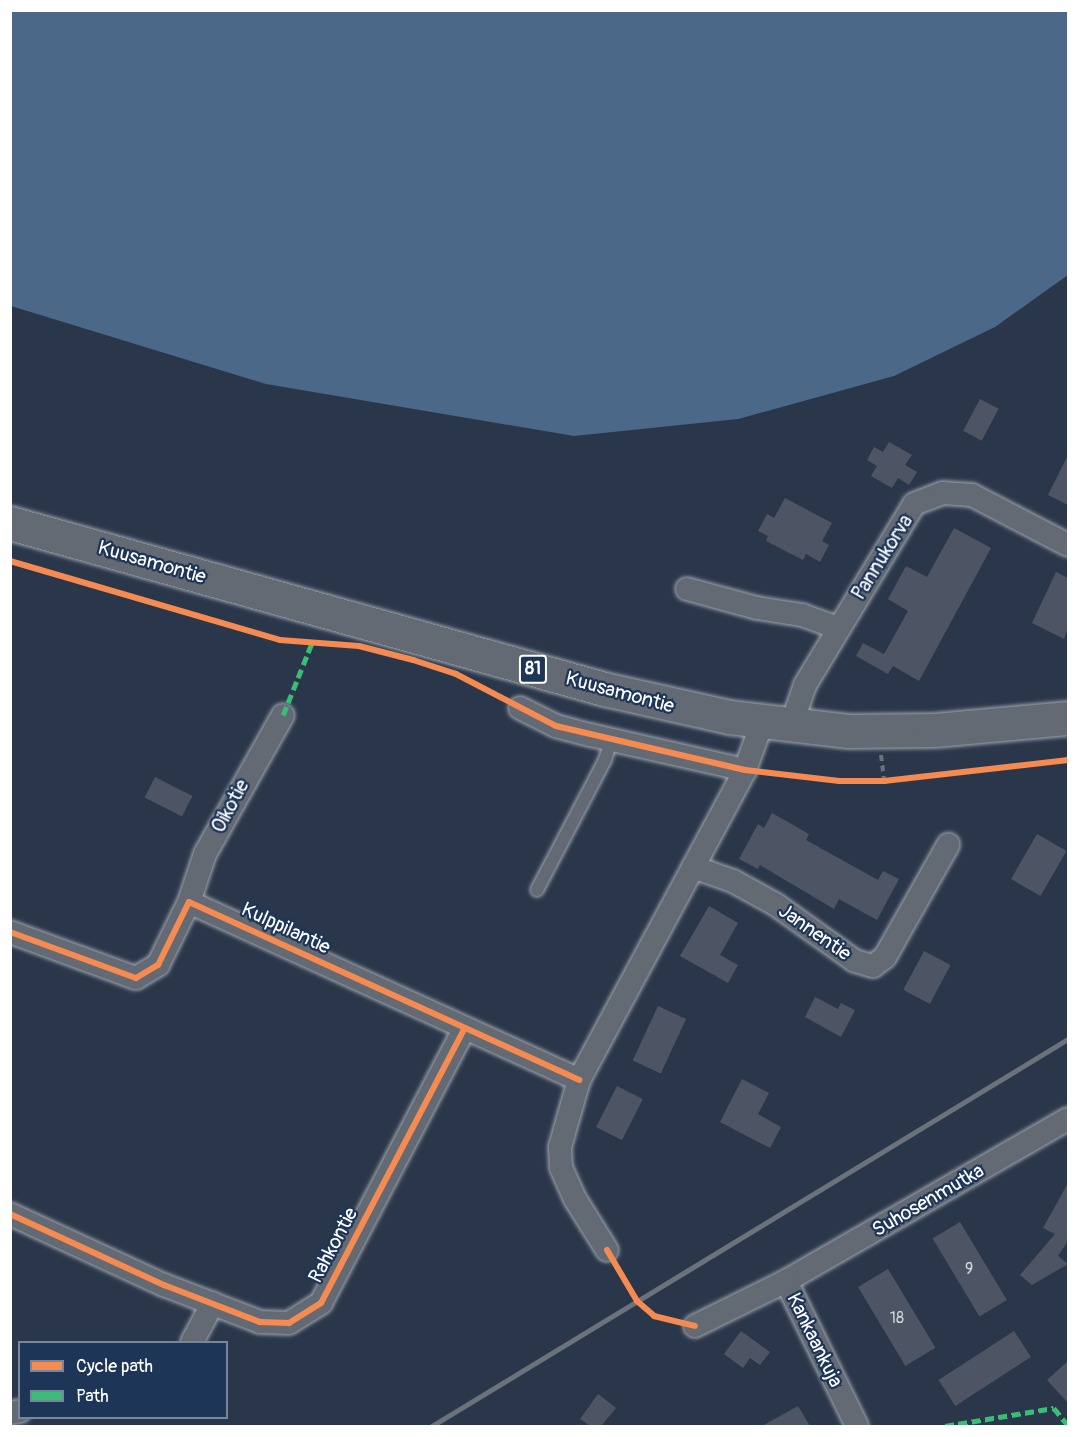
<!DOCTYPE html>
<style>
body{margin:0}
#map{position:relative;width:1079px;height:1437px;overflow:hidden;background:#2a374a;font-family:Pangolin,sans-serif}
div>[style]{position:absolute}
.water>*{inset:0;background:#4c6889}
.building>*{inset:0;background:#4d5565;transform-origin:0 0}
.path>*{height:4px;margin-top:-2px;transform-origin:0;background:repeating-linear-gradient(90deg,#6a727c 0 6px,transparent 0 10.5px)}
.roads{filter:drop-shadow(0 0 2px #9fa5ae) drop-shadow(0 0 2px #9fa5ae)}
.service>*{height:12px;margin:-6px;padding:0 6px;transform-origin:6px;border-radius:6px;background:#636a74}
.minor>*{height:22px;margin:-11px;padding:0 11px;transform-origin:11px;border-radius:11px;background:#636a74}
.primary>*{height:33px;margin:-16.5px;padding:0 16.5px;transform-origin:16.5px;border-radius:16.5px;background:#636a74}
.rail>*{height:4.5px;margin:-2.25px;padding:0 2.25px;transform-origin:2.25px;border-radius:2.25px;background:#6a727c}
.quiet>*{height:4.5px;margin-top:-2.25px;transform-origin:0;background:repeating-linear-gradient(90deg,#3abd76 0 9px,transparent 0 13.5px)}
.cycleway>*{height:6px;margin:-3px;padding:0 3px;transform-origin:3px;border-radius:3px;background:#f68b52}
span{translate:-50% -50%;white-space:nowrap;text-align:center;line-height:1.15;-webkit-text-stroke:4.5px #1d3557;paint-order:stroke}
.number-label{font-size:16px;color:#d2d4d8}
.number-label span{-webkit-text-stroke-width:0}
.shield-label span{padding:2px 4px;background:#1d3557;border:2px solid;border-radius:4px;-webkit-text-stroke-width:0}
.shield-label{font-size:18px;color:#fff;font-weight:700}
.street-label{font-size:20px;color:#fff}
.frame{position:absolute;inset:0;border:12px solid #fff;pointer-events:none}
.legend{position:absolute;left:18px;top:1341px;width:210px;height:78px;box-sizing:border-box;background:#1d3557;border:2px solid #77869a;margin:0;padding:8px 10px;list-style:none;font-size:18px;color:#fff}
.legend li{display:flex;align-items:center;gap:12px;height:30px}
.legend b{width:30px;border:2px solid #77869a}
</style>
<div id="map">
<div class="water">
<div style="clip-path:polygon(10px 11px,1068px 11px,1068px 275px,995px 327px,894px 376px,738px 419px,574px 436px,266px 384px,11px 306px)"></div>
</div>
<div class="building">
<div style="left:980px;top:399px;width:21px;height:36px;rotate:28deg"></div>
<div style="clip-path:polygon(889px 442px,912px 455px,905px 465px,917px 472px,909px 485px,898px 478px,892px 488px,871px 476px,877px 466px,867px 460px,874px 447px,883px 452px)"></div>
<div style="clip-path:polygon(1068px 455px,1068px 505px,1048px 495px)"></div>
<div style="clip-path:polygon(785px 498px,832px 523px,822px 541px,829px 545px,820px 562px,806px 554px,803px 560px,766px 541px,768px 536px,758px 531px,767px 514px,774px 518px)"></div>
<div style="clip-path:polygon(954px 528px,991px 548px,919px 681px,893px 666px,888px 674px,856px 656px,863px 643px,884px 654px,908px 611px,888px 599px,906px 566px,927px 577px)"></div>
<div style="clip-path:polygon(1056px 572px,1068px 578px,1068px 628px,1064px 639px,1032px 623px)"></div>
<div style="left:155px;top:777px;width:42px;height:23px;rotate:27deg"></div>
<div style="clip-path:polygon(772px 813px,809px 834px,806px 840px,878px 880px,883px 871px,899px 879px,877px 920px,839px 899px,834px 909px,760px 865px,758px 869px,739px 859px,758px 824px,764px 828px)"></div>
<div style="left:1037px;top:834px;width:34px;height:52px;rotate:30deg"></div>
<div style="clip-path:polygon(709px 906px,738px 923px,720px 955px,738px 965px,728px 983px,680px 956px)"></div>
<div style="left:924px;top:951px;width:30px;height:44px;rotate:28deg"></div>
<div style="clip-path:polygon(815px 997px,838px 1009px,841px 1003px,855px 1010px,841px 1037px,805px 1017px)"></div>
<div style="left:658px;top:1006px;width:31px;height:60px;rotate:25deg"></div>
<div style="clip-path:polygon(742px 1079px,769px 1093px,758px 1114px,781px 1127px,770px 1148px,720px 1122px)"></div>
<div style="left:617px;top:1086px;width:29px;height:46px;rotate:27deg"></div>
<div style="clip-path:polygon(1068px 1183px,1068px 1241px,1058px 1256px,1068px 1264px,1032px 1285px,1020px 1275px,1055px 1234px,1043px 1228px)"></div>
<div style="left:960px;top:1222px;width:91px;height:32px;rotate:59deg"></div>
<div style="left:888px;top:1269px;width:92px;height:35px;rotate:59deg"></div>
<div style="clip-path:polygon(741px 1331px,770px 1352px,760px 1365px,750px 1358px,743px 1368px,724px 1354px)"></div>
<div style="left:1014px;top:1331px;width:31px;height:90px;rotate:57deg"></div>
<div style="clip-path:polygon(1068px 1361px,1068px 1403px,1047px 1380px)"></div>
<div style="clip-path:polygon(598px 1394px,616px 1408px,601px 1426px,590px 1426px,580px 1419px)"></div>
<div style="clip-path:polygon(798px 1406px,810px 1426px,762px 1426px)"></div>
</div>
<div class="path">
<div style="left:881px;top:755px;width:26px;rotate:83deg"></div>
</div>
<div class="roads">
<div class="service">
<div style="left:537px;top:890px;width:147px;rotate:-62.4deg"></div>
<div style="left:605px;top:760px;width:21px;rotate:-73deg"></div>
</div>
<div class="minor">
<div style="left:687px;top:589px;width:73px;rotate:15.2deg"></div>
<div style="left:757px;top:608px;width:46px;rotate:8.8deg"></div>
<div style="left:802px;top:615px;width:38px;rotate:20deg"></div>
<div style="left:520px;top:708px;width:40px;rotate:26.6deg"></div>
<div style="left:556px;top:726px;width:35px;rotate:15deg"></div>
<div style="left:590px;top:735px;width:159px;rotate:12.7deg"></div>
<div style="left:791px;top:726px;width:43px;rotate:-71.1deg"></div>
<div style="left:805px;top:685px;width:211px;rotate:-58.9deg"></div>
<div style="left:914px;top:504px;width:31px;rotate:-21deg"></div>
<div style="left:943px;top:493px;width:29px;rotate:4deg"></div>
<div style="left:972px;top:495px;width:108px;rotate:27.5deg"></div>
<div style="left:693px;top:867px;width:42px;rotate:19.3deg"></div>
<div style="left:733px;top:881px;width:48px;rotate:28.7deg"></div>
<div style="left:775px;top:904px;width:98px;rotate:35.5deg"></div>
<div style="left:855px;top:961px;width:19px;rotate:16deg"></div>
<div style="left:873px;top:966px;width:15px;rotate:-37deg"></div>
<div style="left:885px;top:957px;width:129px;rotate:-60.6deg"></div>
<div style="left:189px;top:902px;width:51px;rotate:-71.6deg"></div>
<div style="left:205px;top:854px;width:159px;rotate:-60.7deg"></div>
<div style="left:10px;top:932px;width:134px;rotate:20.1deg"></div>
<div style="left:136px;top:978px;width:26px;rotate:-31deg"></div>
<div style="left:158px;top:965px;width:70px;rotate:-63.8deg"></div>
<div style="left:189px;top:902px;width:429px;rotate:24.5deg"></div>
<div style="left:10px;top:1214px;width:170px;rotate:24.8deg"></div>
<div style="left:164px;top:1285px;width:103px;rotate:21.1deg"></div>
<div style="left:260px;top:1322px;width:29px;rotate:2deg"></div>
<div style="left:289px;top:1323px;width:38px;rotate:-32deg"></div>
<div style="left:321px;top:1303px;width:309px;rotate:-62.4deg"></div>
<div style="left:607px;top:1250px;width:60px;rotate:-122.1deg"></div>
<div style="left:575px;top:1199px;width:35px;rotate:-114deg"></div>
<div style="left:561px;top:1167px;width:20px;rotate:-93deg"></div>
<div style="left:560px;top:1147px;width:70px;rotate:-74.2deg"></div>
<div style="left:579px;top:1080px;width:352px;rotate:-61.8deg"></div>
<div style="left:745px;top:770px;width:50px;rotate:-70.1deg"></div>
<div style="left:786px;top:1281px;width:325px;rotate:-29.9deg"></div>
<div style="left:695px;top:1326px;width:102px;rotate:-26.3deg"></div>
<div style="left:786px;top:1281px;width:161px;rotate:63.9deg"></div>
<div style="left:192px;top:1342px;width:44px;rotate:-61.7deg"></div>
<div style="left:10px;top:1413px;width:10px;rotate:-11deg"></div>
</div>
<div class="primary">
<div style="left:10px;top:523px;width:617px;rotate:15.61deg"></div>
<div style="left:604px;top:689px;width:128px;rotate:12.6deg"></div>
<div style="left:729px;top:717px;width:120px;rotate:6.7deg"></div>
<div style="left:848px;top:731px;width:87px;rotate:-0.7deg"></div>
<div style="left:935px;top:730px;width:134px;rotate:-5.2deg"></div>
</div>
</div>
<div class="rail">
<div style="left:432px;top:1426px;width:744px;rotate:-31.32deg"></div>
</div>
<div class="quiet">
<div style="left:283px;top:715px;width:81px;rotate:-68.2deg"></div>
<div style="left:945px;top:1426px;width:110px;rotate:-9.4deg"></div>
<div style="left:1054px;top:1408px;width:22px;rotate:51deg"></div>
</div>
<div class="cycleway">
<div style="left:10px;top:561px;width:281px;rotate:16.3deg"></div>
<div style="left:280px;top:640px;width:79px;rotate:4.3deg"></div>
<div style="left:359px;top:646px;width:56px;rotate:14.5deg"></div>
<div style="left:413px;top:660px;width:45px;rotate:18deg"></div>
<div style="left:456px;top:674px;width:113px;rotate:27.5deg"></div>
<div style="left:556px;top:726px;width:194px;rotate:13.1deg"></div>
<div style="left:745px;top:770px;width:95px;rotate:6.7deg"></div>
<div style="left:839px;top:781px;width:45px"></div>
<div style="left:884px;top:781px;width:185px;rotate:-6.5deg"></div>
<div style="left:10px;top:932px;width:134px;rotate:20.1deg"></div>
<div style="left:136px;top:978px;width:26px;rotate:-31deg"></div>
<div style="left:158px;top:965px;width:70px;rotate:-63.8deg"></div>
<div style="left:189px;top:902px;width:429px;rotate:24.5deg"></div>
<div style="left:10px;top:1214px;width:170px;rotate:24.8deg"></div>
<div style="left:164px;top:1285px;width:103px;rotate:21.1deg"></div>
<div style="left:260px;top:1322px;width:29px;rotate:2deg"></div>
<div style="left:289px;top:1323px;width:38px;rotate:-32deg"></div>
<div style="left:321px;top:1303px;width:309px;rotate:-62.4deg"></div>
<div style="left:607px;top:1250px;width:59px;rotate:59.5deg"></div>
<div style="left:637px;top:1301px;width:23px;rotate:41deg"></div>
<div style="left:654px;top:1316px;width:42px;rotate:13.7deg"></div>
</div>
<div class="number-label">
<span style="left:969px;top:1269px">9</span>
<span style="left:897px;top:1318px">18</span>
</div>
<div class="shield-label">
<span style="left:533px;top:669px">81</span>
</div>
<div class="street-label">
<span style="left:882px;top:557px;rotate:-58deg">Pannukorva</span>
<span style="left:152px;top:562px;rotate:16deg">Kuusamontie</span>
<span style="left:620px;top:692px;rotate:15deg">Kuusamontie</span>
<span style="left:230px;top:806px;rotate:-62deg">Oikotie</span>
<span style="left:286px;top:928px;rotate:25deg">Kulppilantie</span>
<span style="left:815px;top:932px;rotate:35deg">Jannentie</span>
<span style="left:928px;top:1200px;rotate:-30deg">Suhosenmutka</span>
<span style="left:333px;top:1245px;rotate:-62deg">Rahkontie</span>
<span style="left:815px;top:1340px;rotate:64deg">Kankaankuja</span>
</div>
<div class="frame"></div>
<ul class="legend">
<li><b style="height:8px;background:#f68b52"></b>Cycle path</li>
<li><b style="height:8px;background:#3abd76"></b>Path</li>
</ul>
</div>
